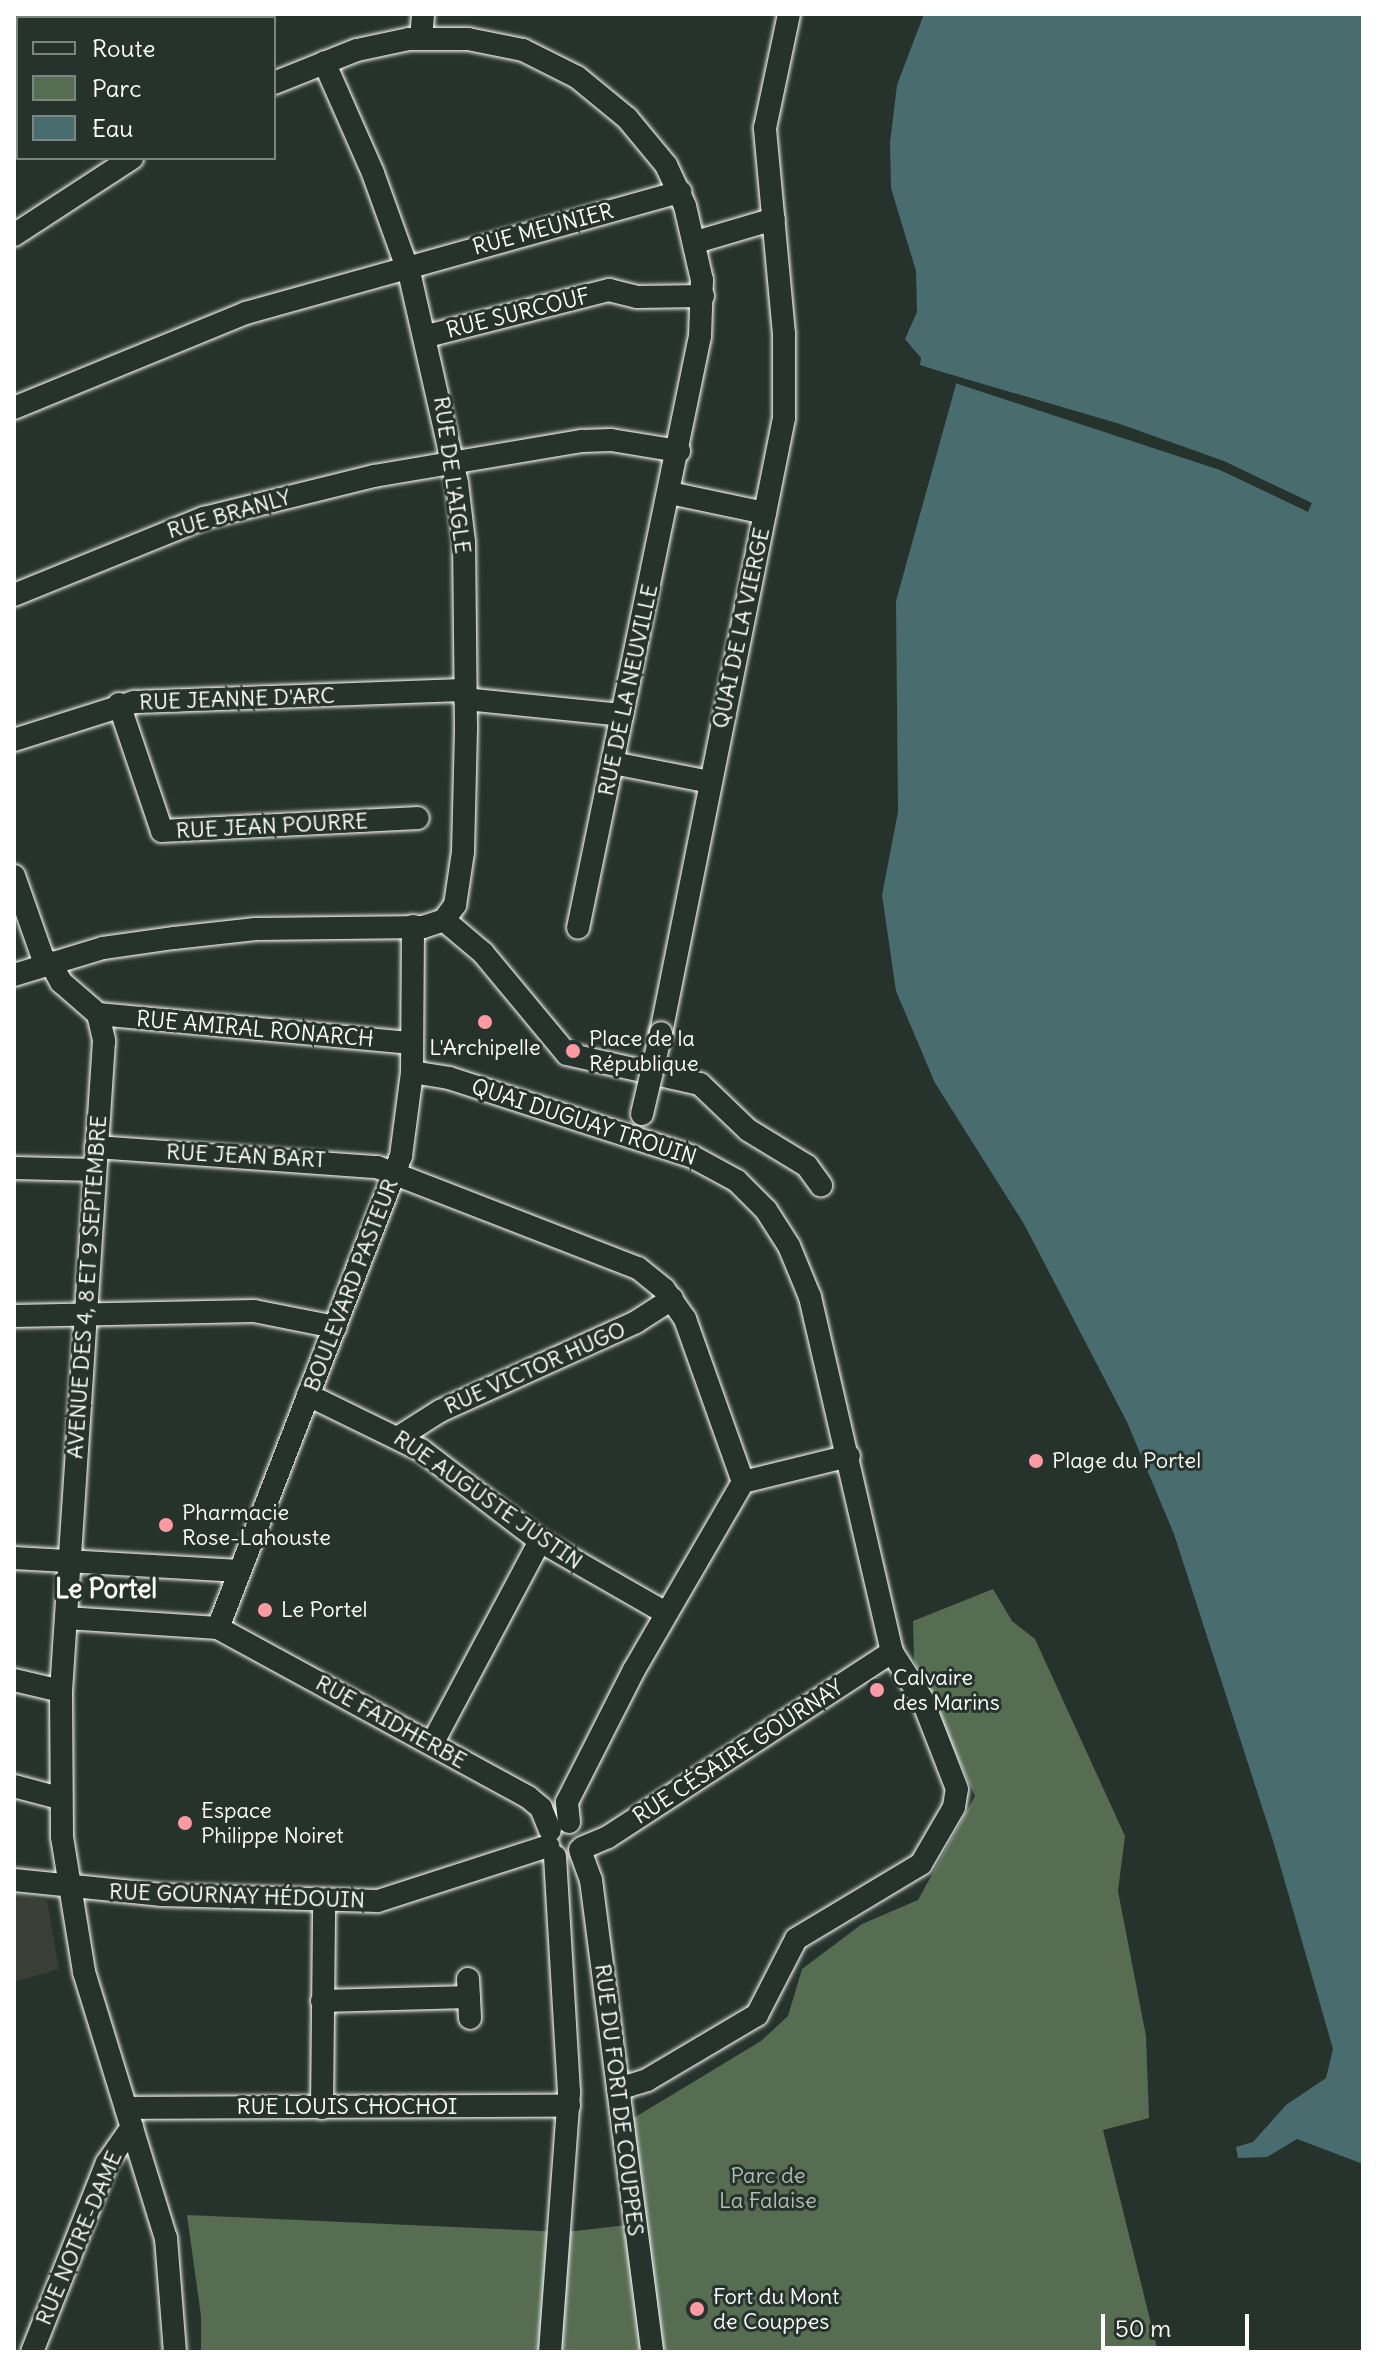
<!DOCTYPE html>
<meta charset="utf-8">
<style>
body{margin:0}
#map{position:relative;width:1377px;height:2366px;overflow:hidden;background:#26332d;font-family:Delius,sans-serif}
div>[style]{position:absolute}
.built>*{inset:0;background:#393f37}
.green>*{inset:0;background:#566d52}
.water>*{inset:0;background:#496c6e}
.pier>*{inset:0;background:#26332d}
.roads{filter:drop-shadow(0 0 2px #fff) drop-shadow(0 0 2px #fff)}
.minor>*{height:22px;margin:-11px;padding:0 11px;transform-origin:11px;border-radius:11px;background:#26332d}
.bridges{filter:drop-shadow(0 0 2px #fff) drop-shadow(0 0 2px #fff)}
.minor-bridge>*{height:22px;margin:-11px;padding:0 11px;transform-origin:11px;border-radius:11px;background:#26332d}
.dots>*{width:22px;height:22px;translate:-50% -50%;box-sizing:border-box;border:4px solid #26332d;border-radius:50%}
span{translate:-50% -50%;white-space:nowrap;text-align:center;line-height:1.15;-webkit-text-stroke:6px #26332d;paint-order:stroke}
.street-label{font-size:22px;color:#fff}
.poi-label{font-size:22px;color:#fff}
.left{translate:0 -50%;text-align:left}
.park-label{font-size:22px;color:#b3bdb1}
.quarter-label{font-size:26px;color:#fff;font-weight:700}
.frame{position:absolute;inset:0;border:16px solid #fff;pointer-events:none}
.legend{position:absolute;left:16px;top:16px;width:260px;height:144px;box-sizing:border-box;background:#26332d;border:2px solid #7d8581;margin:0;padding:10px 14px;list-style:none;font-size:24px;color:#fff}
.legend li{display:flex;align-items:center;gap:16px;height:40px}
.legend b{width:40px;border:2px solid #7d8581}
.scale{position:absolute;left:1101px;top:2314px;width:148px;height:36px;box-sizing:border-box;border:4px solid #fff;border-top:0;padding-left:10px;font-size:24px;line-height:28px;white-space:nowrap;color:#fff;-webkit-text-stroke:6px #26332d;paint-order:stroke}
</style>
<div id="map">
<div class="built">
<div style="clip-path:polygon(14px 1893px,47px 1901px,59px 1969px,14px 1982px)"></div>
</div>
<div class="green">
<div style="clip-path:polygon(993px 1589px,1012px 1621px,1035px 1639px,1125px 1836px,1118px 1891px,1146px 2036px,1149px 2118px,1103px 2130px,1158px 2352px,201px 2352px,201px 2316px,187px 2215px,566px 2232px,645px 2223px,632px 2119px,761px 2041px,788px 2016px,802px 1969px,862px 1924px,918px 1900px,975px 1796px,914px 1660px,913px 1621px)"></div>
</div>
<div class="water">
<div style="clip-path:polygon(924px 14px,1363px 14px,1363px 2164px,1297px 2139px,1267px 2157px,1238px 2158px,1236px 2147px,1253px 2142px,1286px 2105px,1326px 2078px,1333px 2049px,1274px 1844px,1174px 1534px,1127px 1422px,1024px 1224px,935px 1083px,896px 991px,882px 895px,898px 812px,896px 601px,958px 377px,920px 365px,921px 358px,905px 339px,917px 312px,916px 271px,891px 188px,890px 143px,897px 85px)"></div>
</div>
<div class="pier">
<div style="clip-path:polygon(949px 374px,1120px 424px,1224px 461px,1312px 503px,1308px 512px,1220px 470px,952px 382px)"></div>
</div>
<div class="roads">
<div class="minor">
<div style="left:46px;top:14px;width:4px;rotate:76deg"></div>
<div style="left:421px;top:38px;width:24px;rotate:-85deg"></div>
<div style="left:14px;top:47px;width:4px;rotate:-14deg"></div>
<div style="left:274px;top:83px;width:89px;rotate:-21.7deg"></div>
<div style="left:357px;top:50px;width:53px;rotate:-11.9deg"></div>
<div style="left:409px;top:39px;width:59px"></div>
<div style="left:468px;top:39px;width:56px;rotate:11.3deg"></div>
<div style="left:523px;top:50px;width:60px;rotate:26.6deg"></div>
<div style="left:577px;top:77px;width:65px;rotate:39.4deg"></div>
<div style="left:627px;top:118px;width:61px;rotate:50.3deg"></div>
<div style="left:666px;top:165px;width:45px;rotate:65.1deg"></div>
<div style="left:685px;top:206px;width:76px;rotate:77.1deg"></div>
<div style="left:702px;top:280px;width:56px;rotate:92deg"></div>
<div style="left:700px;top:336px;width:604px;rotate:101.64deg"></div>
<div style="left:14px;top:235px;width:141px;rotate:-33.1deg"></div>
<div style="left:696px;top:242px;width:81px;rotate:-16.4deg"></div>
<div style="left:427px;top:336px;width:188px;rotate:-14.2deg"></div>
<div style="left:609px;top:290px;width:29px;rotate:14deg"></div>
<div style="left:637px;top:297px;width:66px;rotate:-0.9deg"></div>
<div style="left:14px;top:408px;width:251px;rotate:-22.3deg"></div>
<div style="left:246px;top:313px;width:451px;rotate:-15.6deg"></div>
<div style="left:670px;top:493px;width:97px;rotate:11.9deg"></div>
<div style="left:14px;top:595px;width:205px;rotate:-22.1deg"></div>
<div style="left:204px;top:518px;width:175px;rotate:-13.9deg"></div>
<div style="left:374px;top:476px;width:211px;rotate:-9.6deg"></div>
<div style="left:582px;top:441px;width:29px;rotate:-2deg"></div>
<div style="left:611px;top:440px;width:69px;rotate:9.2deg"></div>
<div style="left:465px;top:699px;width:158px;rotate:5.8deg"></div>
<div style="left:119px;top:704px;width:134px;rotate:71.3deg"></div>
<div style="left:162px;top:831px;width:256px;rotate:-2.9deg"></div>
<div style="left:14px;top:740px;width:126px;rotate:-17.6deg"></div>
<div style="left:134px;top:702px;width:331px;rotate:-2.1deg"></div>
<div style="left:613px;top:763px;width:99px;rotate:11.1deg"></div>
<div style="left:14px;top:876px;width:93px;rotate:70.6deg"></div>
<div style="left:444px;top:920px;width:51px;rotate:40.2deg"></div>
<div style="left:483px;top:953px;width:131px;rotate:50.3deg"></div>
<div style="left:567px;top:1054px;width:136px;rotate:12.7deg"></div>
<div style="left:700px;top:1084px;width:66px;rotate:43.8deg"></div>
<div style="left:748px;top:1130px;width:69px;rotate:31.4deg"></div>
<div style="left:807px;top:1166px;width:24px;rotate:54deg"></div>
<div style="left:50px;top:962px;width:23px;rotate:61deg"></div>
<div style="left:61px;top:982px;width:49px;rotate:40.9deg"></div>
<div style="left:98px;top:1014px;width:28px;rotate:77deg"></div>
<div style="left:104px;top:1041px;width:651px;rotate:93.78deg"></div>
<div style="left:61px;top:1691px;width:146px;rotate:89.6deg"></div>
<div style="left:62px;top:1837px;width:137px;rotate:80.7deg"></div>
<div style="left:84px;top:1972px;width:278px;rotate:72.9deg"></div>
<div style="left:166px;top:2238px;width:114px;rotate:85.5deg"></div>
<div style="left:14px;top:975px;width:93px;rotate:-16.9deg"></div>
<div style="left:103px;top:948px;width:72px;rotate:-8deg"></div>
<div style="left:174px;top:938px;width:82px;rotate:-6.3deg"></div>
<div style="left:256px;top:929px;width:167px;rotate:-0.7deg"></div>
<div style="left:423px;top:927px;width:22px;rotate:-18deg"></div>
<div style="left:444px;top:920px;width:19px;rotate:-54deg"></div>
<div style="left:455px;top:905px;width:54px;rotate:-81.4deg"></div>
<div style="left:463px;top:852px;width:124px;rotate:-88.6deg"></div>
<div style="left:466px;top:728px;width:186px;rotate:-90.6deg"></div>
<div style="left:464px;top:542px;width:59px;rotate:-96.8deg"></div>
<div style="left:457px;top:483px;width:212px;rotate:-102.8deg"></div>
<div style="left:410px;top:276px;width:109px;rotate:-109.8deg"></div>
<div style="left:373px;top:173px;width:121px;rotate:-113.8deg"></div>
<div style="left:98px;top:1014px;width:315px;rotate:5.3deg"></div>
<div style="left:661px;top:1033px;width:627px;rotate:-78.69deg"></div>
<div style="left:784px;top:418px;width:84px;rotate:-90deg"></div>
<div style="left:784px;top:334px;width:207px;rotate:-95.3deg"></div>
<div style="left:765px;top:128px;width:116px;rotate:-78.1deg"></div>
<div style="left:412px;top:1072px;width:37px;rotate:9deg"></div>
<div style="left:449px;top:1078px;width:256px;rotate:17.9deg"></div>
<div style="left:693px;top:1157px;width:50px;rotate:28.6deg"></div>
<div style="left:737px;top:1181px;width:41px;rotate:45deg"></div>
<div style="left:766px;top:1210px;width:43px;rotate:57.4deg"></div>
<div style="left:789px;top:1246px;width:55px;rotate:67.6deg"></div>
<div style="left:810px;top:1297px;width:364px;rotate:77deg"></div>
<div style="left:96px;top:1147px;width:282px;rotate:4.1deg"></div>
<div style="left:377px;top:1167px;width:280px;rotate:21.2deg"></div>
<div style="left:638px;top:1268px;width:33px;rotate:39deg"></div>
<div style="left:664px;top:1289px;width:37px;rotate:55deg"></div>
<div style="left:685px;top:1319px;width:173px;rotate:70.4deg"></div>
<div style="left:14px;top:1168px;width:80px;rotate:1.4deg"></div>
<div style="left:14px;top:1316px;width:240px;rotate:-1.2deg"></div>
<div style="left:254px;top:1311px;width:83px;rotate:11.2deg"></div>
<div style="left:308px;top:1395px;width:126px;rotate:26deg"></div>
<div style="left:421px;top:1450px;width:150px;rotate:37.4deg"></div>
<div style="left:540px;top:1541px;width:143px;rotate:29.8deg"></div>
<div style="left:399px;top:1437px;width:49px;rotate:-32.4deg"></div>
<div style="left:440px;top:1411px;width:215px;rotate:-24.4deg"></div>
<div style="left:636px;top:1322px;width:43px;rotate:-32.6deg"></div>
<div style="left:14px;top:1558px;width:226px;rotate:3.3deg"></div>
<div style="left:66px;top:1618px;width:152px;rotate:3.8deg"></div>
<div style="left:218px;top:1628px;width:353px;rotate:28.6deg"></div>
<div style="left:528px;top:1797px;width:17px;rotate:40deg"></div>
<div style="left:541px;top:1808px;width:24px;rotate:68deg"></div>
<div style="left:218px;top:1628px;width:506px;rotate:-68.81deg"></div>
<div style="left:401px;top:1156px;width:85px;rotate:-82.5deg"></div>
<div style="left:412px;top:1072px;width:146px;rotate:-89.6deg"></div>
<div style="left:14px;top:1680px;width:48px;rotate:13.2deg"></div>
<div style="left:432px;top:1744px;width:230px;rotate:-62deg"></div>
<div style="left:14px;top:1786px;width:47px;rotate:14.9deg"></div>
<div style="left:569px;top:1822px;width:20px;rotate:-96deg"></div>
<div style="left:567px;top:1802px;width:148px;rotate:-63.1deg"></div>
<div style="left:634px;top:1670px;width:217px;rotate:-59.9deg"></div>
<div style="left:743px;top:1482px;width:109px;rotate:-13.8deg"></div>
<div style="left:582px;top:1848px;width:28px;rotate:-23deg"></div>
<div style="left:608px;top:1837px;width:339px;rotate:-33.1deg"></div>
<div style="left:580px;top:1850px;width:32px;rotate:70deg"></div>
<div style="left:591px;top:1880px;width:476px;rotate:82.6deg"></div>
<div style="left:14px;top:1880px;width:149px;rotate:5.8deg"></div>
<div style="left:162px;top:1895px;width:216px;rotate:1.6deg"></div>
<div style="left:378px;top:1901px;width:179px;rotate:-17.9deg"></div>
<div style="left:468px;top:1979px;width:39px;rotate:87deg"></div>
<div style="left:322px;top:2001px;width:147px;rotate:-1.6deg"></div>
<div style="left:618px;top:2089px;width:30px;rotate:-17deg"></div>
<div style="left:647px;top:2080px;width:128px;rotate:-30.6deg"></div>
<div style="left:757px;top:2015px;width:85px;rotate:-62.8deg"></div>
<div style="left:796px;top:1939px;width:146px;rotate:-31deg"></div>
<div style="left:921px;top:1864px;width:66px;rotate:-59.9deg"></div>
<div style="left:954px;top:1807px;width:18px;rotate:-81deg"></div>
<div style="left:957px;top:1789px;width:97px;rotate:-111.3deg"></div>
<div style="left:922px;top:1699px;width:56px;rotate:-122.6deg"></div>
<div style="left:126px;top:2108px;width:443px;rotate:-0.3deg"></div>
<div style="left:322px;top:2108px;width:208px;rotate:-89.4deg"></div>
<div style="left:32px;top:2352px;width:203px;rotate:-68.4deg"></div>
<div style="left:107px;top:2163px;width:44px;rotate:-55.2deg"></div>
<div style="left:550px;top:2352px;width:261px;rotate:-85.8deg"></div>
<div style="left:569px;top:2092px;width:236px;rotate:-93.4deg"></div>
</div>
</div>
<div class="bridges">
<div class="minor-bridge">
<div style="left:642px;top:1114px;width:83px;rotate:-76.8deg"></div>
</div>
</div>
<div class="dots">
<div style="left:485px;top:1022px;background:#ff9aa2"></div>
<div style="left:573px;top:1051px;background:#ff9aa2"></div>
<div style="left:1036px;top:1461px;background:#ff9aa2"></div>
<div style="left:166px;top:1525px;background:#ff9aa2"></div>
<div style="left:265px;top:1610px;background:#ff9aa2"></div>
<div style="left:877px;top:1690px;background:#ff9aa2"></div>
<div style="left:185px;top:1823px;background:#ff9aa2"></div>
<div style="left:697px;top:2309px;background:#ff9aa2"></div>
</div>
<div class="street-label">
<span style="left:543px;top:229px;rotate:-15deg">RUE MEUNIER</span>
<span style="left:518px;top:313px;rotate:-14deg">RUE SURCOUF</span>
<span style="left:452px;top:475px;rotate:82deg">RUE DE L'AIGLE</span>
<span style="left:229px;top:514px;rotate:-16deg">RUE BRANLY</span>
<span style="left:741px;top:628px;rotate:-78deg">QUAI DE LA VIERGE</span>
<span style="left:628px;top:690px;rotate:-78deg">RUE DE LA NEUVILLE</span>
<span style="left:237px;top:699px;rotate:-2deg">RUE JEANNE D'ARC</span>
<span style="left:272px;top:826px;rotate:-3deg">RUE JEAN POURRE</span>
<span style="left:255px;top:1029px;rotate:5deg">RUE AMIRAL RONARCH</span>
<span style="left:584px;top:1122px;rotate:18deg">QUAI DUGUAY TROUIN</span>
<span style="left:246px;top:1156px;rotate:3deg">RUE JEAN BART</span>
<span style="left:351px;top:1285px;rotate:-69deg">BOULEVARD PASTEUR</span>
<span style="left:87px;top:1287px;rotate:-86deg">AVENUE DES 4, 8 ET 9 SEPTEMBRE</span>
<span style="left:535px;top:1368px;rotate:-24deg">RUE VICTOR HUGO</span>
<span style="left:488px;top:1500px;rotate:35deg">RUE AUGUSTE JUSTIN</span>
<span style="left:391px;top:1722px;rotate:29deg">RUE FAIDHERBE</span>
<span style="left:738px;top:1752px;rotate:-33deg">RUE CÉSAIRE GOURNAY</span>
<span style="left:237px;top:1896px;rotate:2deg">RUE GOURNAY HÉDOUIN</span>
<span style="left:619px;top:2100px;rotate:83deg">RUE DU FORT DE COUPPES</span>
<span style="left:347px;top:2107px">RUE LOUIS CHOCHOI</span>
<span style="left:79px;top:2238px;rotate:-67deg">RUE NOTRE-DAME</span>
</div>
<div class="poi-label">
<span class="left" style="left:589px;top:1051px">Place de la<br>République</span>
<span style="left:485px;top:1048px">L'Archipelle</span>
<span class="left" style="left:1052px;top:1461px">Plage du Portel</span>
<span class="left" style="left:182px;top:1525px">Pharmacie<br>Rose-Lahouste</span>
<span class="left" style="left:281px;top:1610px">Le Portel</span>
<span class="left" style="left:893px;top:1690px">Calvaire<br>des Marins</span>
<span class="left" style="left:201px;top:1823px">Espace<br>Philippe Noiret</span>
<span class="left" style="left:713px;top:2309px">Fort du Mont<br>de Couppes</span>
</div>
<div class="park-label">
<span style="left:768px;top:2188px">Parc de<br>La Falaise</span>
</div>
<div class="quarter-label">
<span style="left:106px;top:1589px">Le Portel</span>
</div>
<div class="frame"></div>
<ul class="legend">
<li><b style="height:10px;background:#26332d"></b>Route</li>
<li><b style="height:22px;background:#566d52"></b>Parc</li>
<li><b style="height:22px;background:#496c6e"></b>Eau</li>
</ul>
<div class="scale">50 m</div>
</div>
